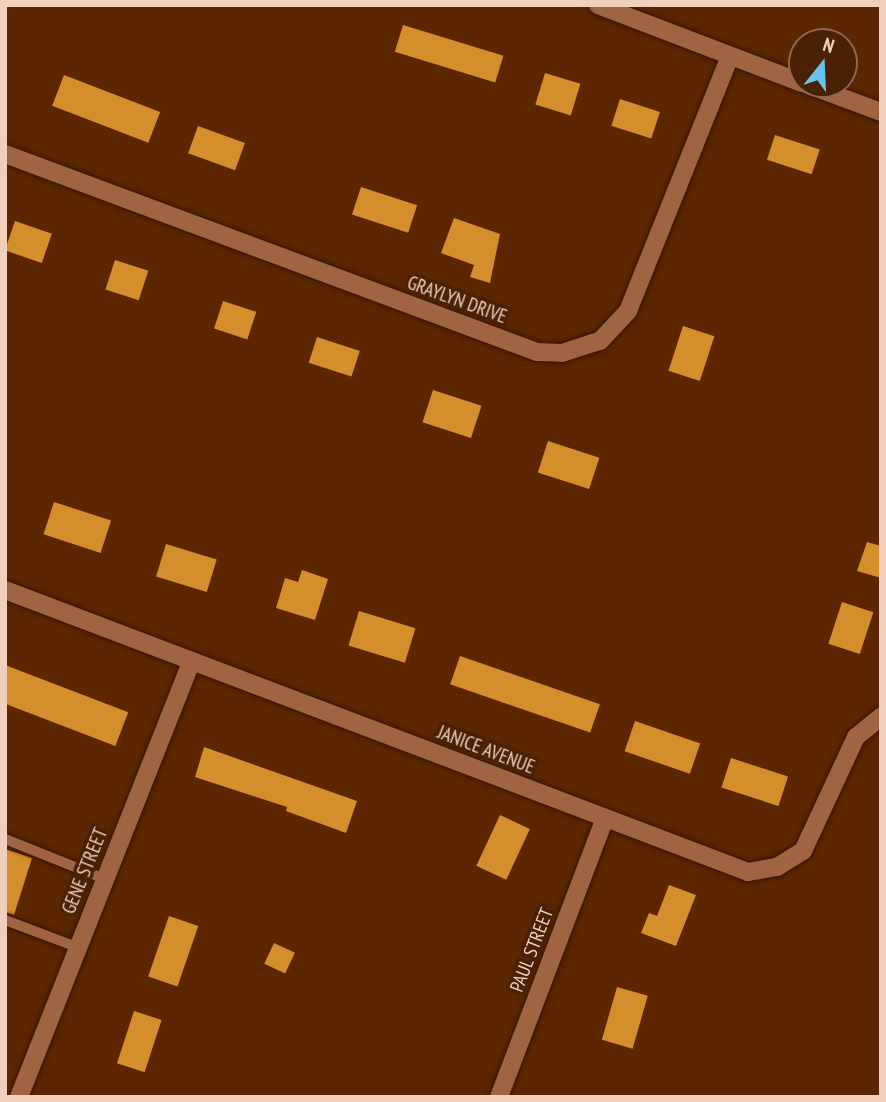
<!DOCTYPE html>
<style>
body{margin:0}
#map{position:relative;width:886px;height:1102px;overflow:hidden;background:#5c2600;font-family:"PT Sans Narrow",sans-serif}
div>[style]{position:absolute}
.building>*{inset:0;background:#d58e2c;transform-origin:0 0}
.roads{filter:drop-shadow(0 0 2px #341604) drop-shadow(0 0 2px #341604)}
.lane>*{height:10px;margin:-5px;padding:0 5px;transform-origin:5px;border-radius:5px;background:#a16442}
.street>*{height:18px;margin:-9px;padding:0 9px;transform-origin:9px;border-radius:9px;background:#a16442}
span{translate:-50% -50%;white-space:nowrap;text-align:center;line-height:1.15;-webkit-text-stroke:7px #4a2105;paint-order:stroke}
.street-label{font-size:19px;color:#f1cfbd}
.frame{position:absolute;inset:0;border:7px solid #f1cfbd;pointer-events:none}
.north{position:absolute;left:788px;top:28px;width:70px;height:70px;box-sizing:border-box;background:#4a2105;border:2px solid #8d674f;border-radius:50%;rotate:18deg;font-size:19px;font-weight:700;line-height:28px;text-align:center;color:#f1cfbd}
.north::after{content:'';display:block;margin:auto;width:24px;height:32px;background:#66c4ef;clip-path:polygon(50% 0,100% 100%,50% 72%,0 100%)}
</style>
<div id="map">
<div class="building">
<div style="left:403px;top:25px;width:105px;height:28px;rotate:17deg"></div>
<div style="left:545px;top:73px;width:37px;height:33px;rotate:17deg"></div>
<div style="left:64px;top:75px;width:103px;height:33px;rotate:21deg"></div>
<div style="left:620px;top:99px;width:42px;height:28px;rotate:18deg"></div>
<div style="left:198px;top:126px;width:50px;height:29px;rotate:20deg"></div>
<div style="left:775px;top:135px;width:47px;height:26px;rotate:18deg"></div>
<div style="left:361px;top:187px;width:59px;height:29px;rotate:18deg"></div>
<div style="clip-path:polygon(454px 218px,500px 234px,490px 283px,470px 277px,474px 265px,441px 253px)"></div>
<div style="left:15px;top:221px;width:39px;height:31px;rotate:19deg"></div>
<div style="left:115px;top:260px;width:35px;height:31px;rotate:18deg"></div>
<div style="left:223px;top:301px;width:35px;height:29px;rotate:18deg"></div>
<div style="left:683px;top:326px;width:33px;height:47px;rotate:18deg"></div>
<div style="left:317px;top:337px;width:45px;height:27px;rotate:18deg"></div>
<div style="left:433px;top:390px;width:51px;height:34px;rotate:18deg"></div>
<div style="left:548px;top:441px;width:54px;height:33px;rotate:18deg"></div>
<div style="left:54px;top:502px;width:60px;height:34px;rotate:18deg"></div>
<div style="clip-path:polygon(867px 542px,881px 546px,881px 578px,857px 571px)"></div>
<div style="left:166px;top:544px;width:53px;height:34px;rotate:17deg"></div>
<div style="clip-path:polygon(302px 570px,328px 579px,315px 620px,276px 608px,285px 578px,298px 582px)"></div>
<div style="left:842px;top:602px;width:33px;height:44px;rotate:18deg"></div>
<div style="left:359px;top:611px;width:59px;height:36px;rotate:17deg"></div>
<div style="left:460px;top:656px;width:148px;height:30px;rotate:19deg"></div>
<div style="left:5px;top:665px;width:132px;height:36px;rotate:21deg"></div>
<div style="left:635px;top:721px;width:69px;height:32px;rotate:19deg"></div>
<div style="clip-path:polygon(204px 747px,357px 801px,346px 833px,286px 811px,287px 807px,195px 777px)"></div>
<div style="left:731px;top:758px;width:60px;height:31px;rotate:18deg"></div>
<div style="left:500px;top:815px;width:33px;height:56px;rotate:25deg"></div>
<div style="clip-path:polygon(5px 849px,32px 858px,14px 915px,5px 912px)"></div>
<div style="clip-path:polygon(669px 885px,696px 895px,676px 946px,641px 933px,649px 913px,657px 916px)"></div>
<div style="left:169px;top:916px;width:31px;height:64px;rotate:19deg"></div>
<div style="left:274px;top:943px;width:23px;height:23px;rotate:25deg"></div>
<div style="left:617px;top:987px;width:32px;height:55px;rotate:16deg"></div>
<div style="left:134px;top:1011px;width:29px;height:55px;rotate:18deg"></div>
</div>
<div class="roads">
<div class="lane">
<div style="left:5px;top:839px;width:108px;rotate:21.8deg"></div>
<div style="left:5px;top:920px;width:77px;rotate:20.6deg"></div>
</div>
<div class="street">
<div style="left:598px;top:5px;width:218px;rotate:20.9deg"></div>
<div style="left:806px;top:84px;width:80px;rotate:20.5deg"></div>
<div style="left:5px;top:154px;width:568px;rotate:20.41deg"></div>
<div style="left:537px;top:352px;width:25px;rotate:2deg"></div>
<div style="left:562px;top:353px;width:40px;rotate:-18deg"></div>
<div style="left:600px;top:341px;width:41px;rotate:-47deg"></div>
<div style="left:628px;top:311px;width:275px;rotate:-68.2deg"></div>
<div style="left:5px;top:590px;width:795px;rotate:20.78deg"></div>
<div style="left:748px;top:872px;width:29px;rotate:-10deg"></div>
<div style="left:777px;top:867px;width:31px;rotate:-32deg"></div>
<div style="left:803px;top:851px;width:126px;rotate:-65.1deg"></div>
<div style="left:856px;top:737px;width:32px;rotate:-39deg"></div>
<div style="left:19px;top:1097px;width:469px;rotate:-68.4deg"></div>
<div style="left:499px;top:1097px;width:298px;rotate:-69.2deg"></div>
</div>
</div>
<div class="street-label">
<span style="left:457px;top:300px;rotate:20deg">GRAYLYN DRIVE</span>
<span style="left:486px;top:750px;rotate:21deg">JANICE AVENUE</span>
<span style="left:85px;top:871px;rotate:-68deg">GENE STREET</span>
<span style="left:532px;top:950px;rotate:-69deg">PAUL STREET</span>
</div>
<div class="frame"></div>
<div class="north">N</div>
</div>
